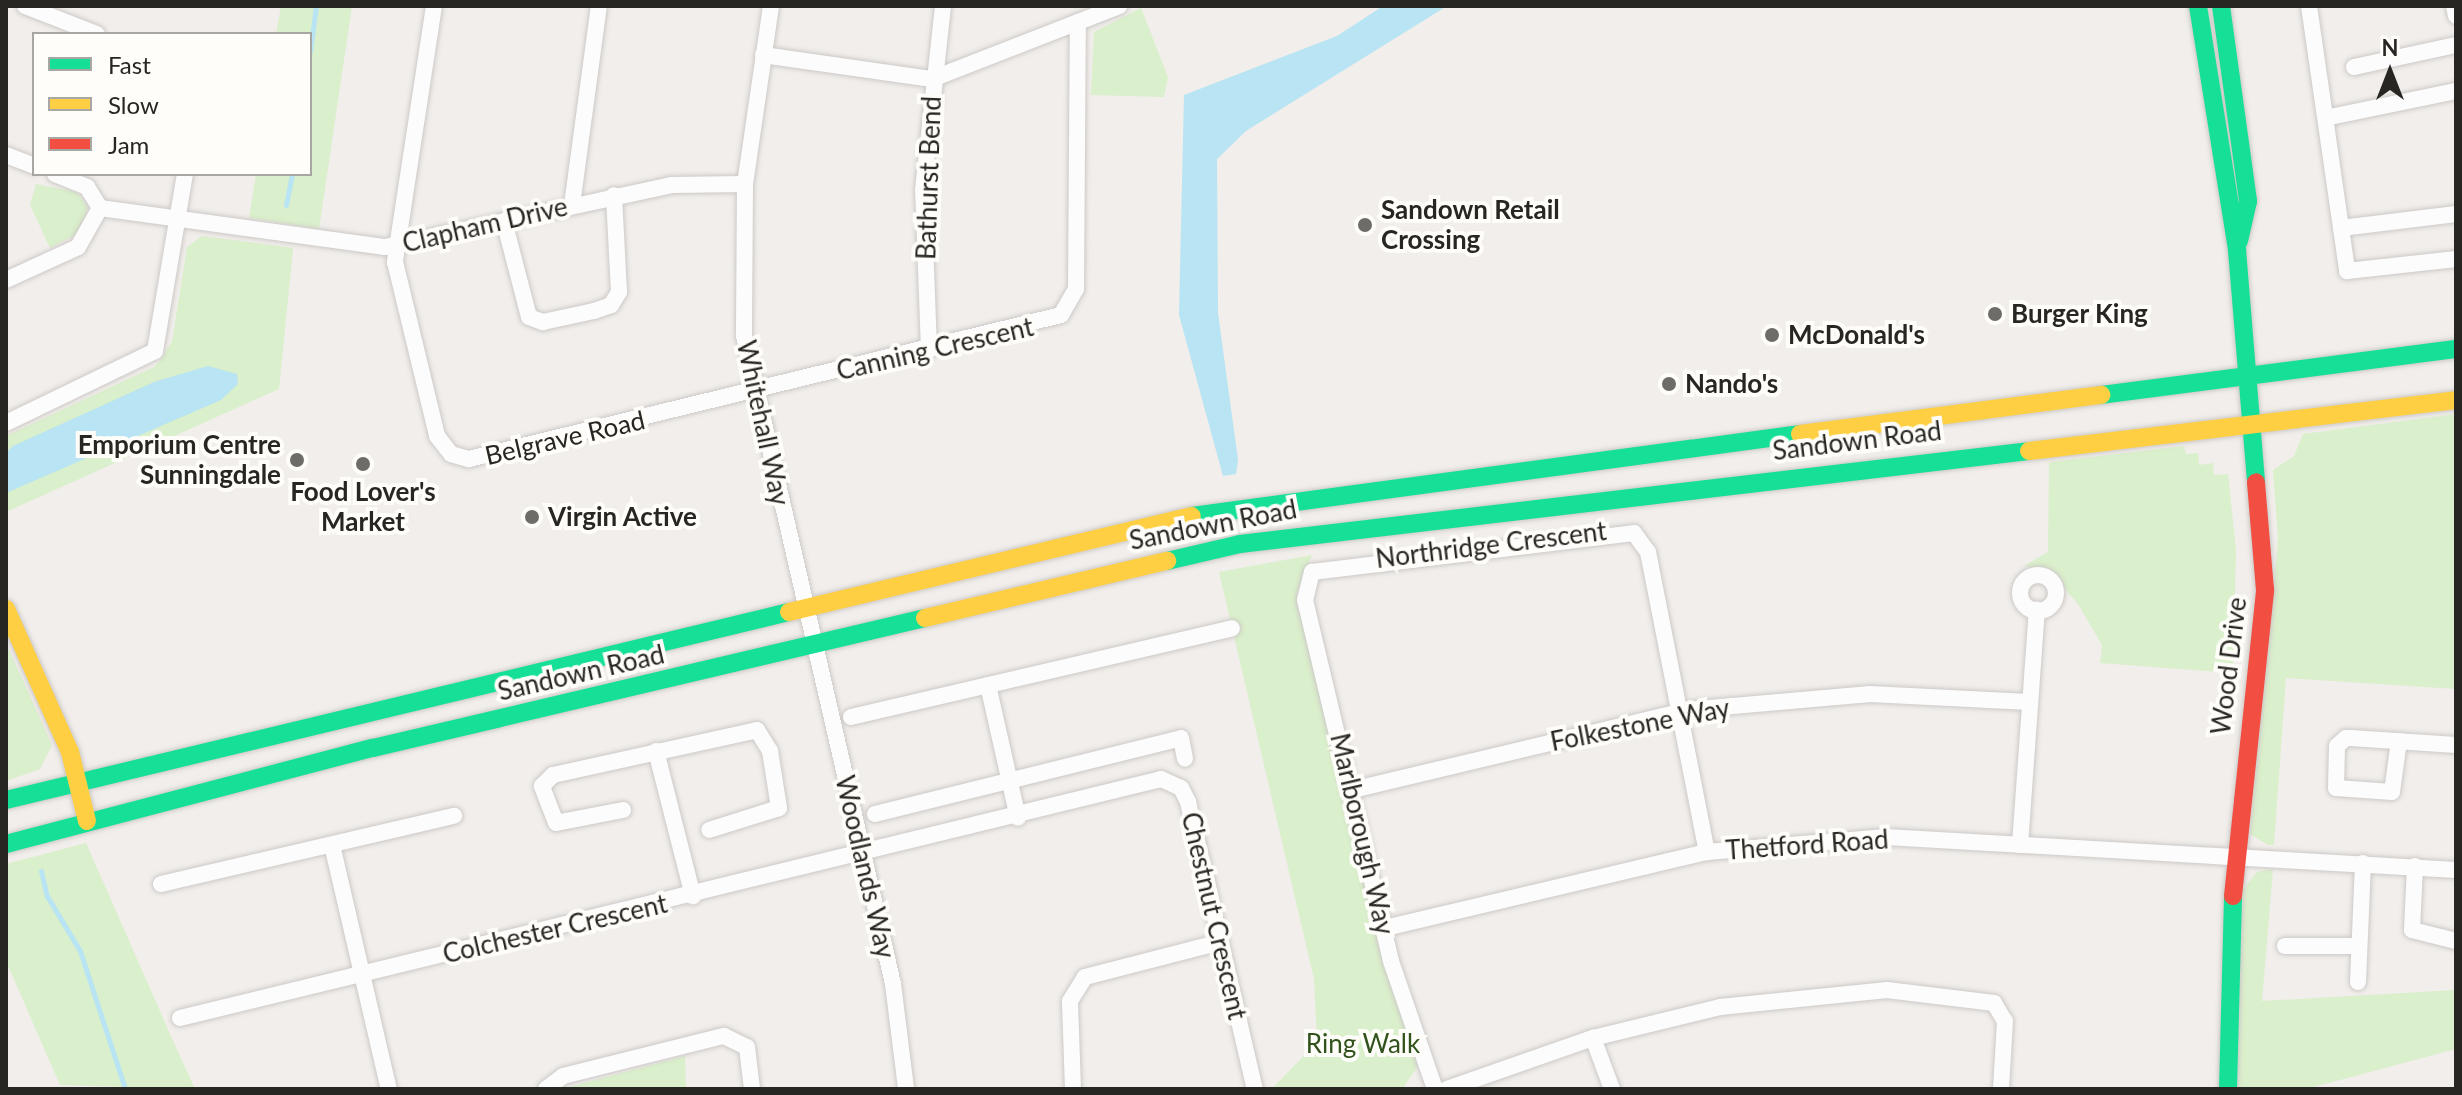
<!DOCTYPE html>
<style>
body{margin:0}
#map{position:relative;width:2462px;height:1095px;overflow:hidden;background:#f1eeeb;font-family:Lato,sans-serif}
div>[style]{position:absolute}
.green>*{inset:0;background:#daefcb}
.water>*{inset:0;background:#b8e4f3}
.stream>*{height:5px;margin:-2.5px;padding:0 2.5px;transform-origin:2.5px;border-radius:2.5px;background:#b8e4f3}
.roads{filter:drop-shadow(0 0 2px #ccc9c7) drop-shadow(0 0 2px #ccc9c7)}
.street>*{height:16px;margin:-8px;padding:0 8px;transform-origin:8px;border-radius:8px;background:#fdfcfc}
.street>.ring{margin:-8px;padding:0;box-sizing:content-box;background:none;border:16px solid #fdfcfc;border-radius:50%}
.fast>*{height:18px;margin:-9px;padding:0 9px;transform-origin:9px;border-radius:9px;background:#16e098}
.slow>*{height:18px;margin:-9px;padding:0 9px;transform-origin:9px;border-radius:9px;background:#ffcf43}
.jam>*{height:18px;margin:-9px;padding:0 9px;transform-origin:9px;border-radius:9px;background:#f24e42}
.dots>*{width:22px;height:22px;translate:-50% -50%;box-sizing:border-box;border:4px solid #fefdfa;border-radius:50%}
span{translate:-50% -50%;white-space:nowrap;text-align:center;line-height:1.15;-webkit-text-stroke:8px #fefdfa;paint-order:stroke}
.street-label{font-size:26px;color:#272623}
.poi-label{font-size:26px;color:#272623;font-weight:700}
.left{translate:0 -50%;text-align:left}
.right{translate:-100% -50%;text-align:right}
.park-label{font-size:26px;color:#32521b}
.frame{position:absolute;inset:0;border:8px solid #272623;pointer-events:none}
.legend{position:absolute;left:32px;top:32px;width:280px;height:144px;box-sizing:border-box;background:#fefdfa;border:2px solid #a8a7a4;margin:0;padding:10px 14px;list-style:none;font-size:24px;color:#272623}
.legend li{display:flex;align-items:center;gap:16px;height:40px}
.legend b{width:40px;border:2px solid #a8a7a4}
.north{position:absolute;left:2350px;top:32px;width:80px;height:80px;-webkit-text-stroke:6px #fefdfa;paint-order:stroke;rotate:0deg;font-size:22px;font-weight:700;line-height:32px;text-align:center;color:#272623}
.north::after{content:'';display:block;margin:auto;width:28px;height:36px;background:#272623;clip-path:polygon(50% 0,100% 100%,50% 72%,0 100%)}
</style>
<div id="map">
<div class="green">
<div style="clip-path:polygon(281px 6px,352px 6px,319px 229px,249px 218px,256px 174px,310px 174px,310px 34px,276px 34px)"></div>
<div style="clip-path:polygon(1141px 8px,1168px 77px,1164px 97px,1091px 95px,1094px 32px)"></div>
<div style="clip-path:polygon(36px 184px,77px 192px,88px 207px,79px 233px,50px 248px,30px 205px)"></div>
<div style="clip-path:polygon(202px 236px,293px 248px,279px 389px,6px 512px,6px 436px,156px 366px,172px 342px,187px 247px)"></div>
<div style="clip-path:polygon(2456px 414px,2456px 689px,2286px 678px,2274px 845px,2268px 845px,2250px 834px,2278px 540px,2273px 470px,2294px 456px,2303px 434px)"></div>
<div style="clip-path:polygon(2184px 446px,2186px 454px,2198px 453px,2199px 465px,2213px 463px,2214px 475px,2228px 474px,2236px 550px,2233px 673px,2100px 663px,2102px 645px,2078px 604px,2050px 572px,2024px 566px,2048px 552px,2049px 462px)"></div>
<div style="clip-path:polygon(1312px 555px,1297px 595px,1384px 964px,1418px 1066px,1402px 1089px,1272px 1089px,1317px 1042px,1314px 979px,1219px 572px)"></div>
<div style="clip-path:polygon(6px 643px,52px 745px,40px 769px,6px 781px)"></div>
<div style="clip-path:polygon(86px 843px,178px 1052px,195px 1089px,60px 1085px,6px 961px,6px 864px)"></div>
<div style="clip-path:polygon(2273px 869px,2262px 1001px,2456px 990px,2456px 1049px,2306px 1089px,2239px 1089px,2235px 1003px,2243px 889px,2257px 872px)"></div>
<div style="clip-path:polygon(685px 1056px,686px 1089px,562px 1089px,565px 1088px)"></div>
</div>
<div class="water">
<div style="clip-path:polygon(1383px 6px,1447px 6px,1246px 131px,1217px 159px,1218px 313px,1238px 460px,1236px 474px,1223px 476px,1179px 315px,1184px 95px,1337px 36px)"></div>
<div style="clip-path:polygon(208px 366px,237px 374px,238px 384px,221px 400px,6px 493px,6px 453px,13px 446px,154px 382px)"></div>
</div>
<div class="stream">
<div style="left:310px;top:52px;width:46px;rotate:-82.6deg"></div>
<div style="left:286px;top:205px;width:32px;rotate:-79deg"></div>
<div style="left:41px;top:871px;width:26px;rotate:77deg"></div>
<div style="left:47px;top:896px;width:64px;rotate:59deg"></div>
<div style="left:80px;top:951px;width:145px;rotate:71.9deg"></div>
</div>
<div class="roads">
<div class="street">
<div style="left:25px;top:6px;width:77px;rotate:21.3deg"></div>
<div style="left:434px;top:6px;width:259px;rotate:98.7deg"></div>
<div style="left:395px;top:262px;width:179px;rotate:76.4deg"></div>
<div style="left:437px;top:436px;width:23px;rotate:52deg"></div>
<div style="left:451px;top:454px;width:19px;rotate:16deg"></div>
<div style="left:469px;top:459px;width:609px;rotate:-13.67deg"></div>
<div style="left:1061px;top:315px;width:30px;rotate:-60deg"></div>
<div style="left:1076px;top:289px;width:267px;rotate:-89.6deg"></div>
<div style="left:771px;top:6px;width:180px;rotate:98.3deg"></div>
<div style="left:745px;top:184px;width:152px;rotate:90.4deg"></div>
<div style="left:744px;top:336px;width:665px;rotate:77.05deg"></div>
<div style="left:893px;top:984px;width:106px;rotate:82.9deg"></div>
<div style="left:2309px;top:6px;width:268px;rotate:81.8deg"></div>
<div style="left:2347px;top:271px;width:110px;rotate:-6.3deg"></div>
<div style="left:2454px;top:6px;width:10px;rotate:79deg"></div>
<div style="left:763px;top:55px;width:171px;rotate:8.1deg"></div>
<div style="left:932px;top:79px;width:201px;rotate:-21.3deg"></div>
<div style="left:2354px;top:67px;width:104px;rotate:-12.2deg"></div>
<div style="left:2330px;top:117px;width:129px;rotate:-11.7deg"></div>
<div style="left:6px;top:155px;width:30px;rotate:21deg"></div>
<div style="left:55px;top:174px;width:35px;rotate:22deg"></div>
<div style="left:87px;top:187px;width:25px;rotate:58deg"></div>
<div style="left:572px;top:205px;width:201px;rotate:-82.3deg"></div>
<div style="left:504px;top:221px;width:99px;rotate:75.4deg"></div>
<div style="left:529px;top:317px;width:15px;rotate:20deg"></div>
<div style="left:543px;top:322px;width:52px;rotate:-12.2deg"></div>
<div style="left:594px;top:311px;width:18px;rotate:-19deg"></div>
<div style="left:611px;top:305px;width:15px;rotate:-58deg"></div>
<div style="left:619px;top:292px;width:97px;rotate:-93deg"></div>
<div style="left:2341px;top:228px;width:116px;rotate:-6.9deg"></div>
<div style="left:6px;top:280px;width:79px;rotate:-24.6deg"></div>
<div style="left:78px;top:247px;width:45px;rotate:-60.6deg"></div>
<div style="left:100px;top:208px;width:288px;rotate:7.8deg"></div>
<div style="left:385px;top:247px;width:293px;rotate:-12.2deg"></div>
<div style="left:671px;top:185px;width:74px;rotate:-0.8deg"></div>
<div style="left:929px;top:350px;width:160px;rotate:-92.1deg"></div>
<div style="left:923px;top:190px;width:185px;rotate:-83.8deg"></div>
<div style="left:6px;top:423px;width:165px;rotate:-25.8deg"></div>
<div style="left:155px;top:351px;width:180px;rotate:-80.4deg"></div>
<div class="ring" style="left:2020px;top:575px;width:20px;height:20px"></div>
<div style="left:988px;top:685px;width:136px;rotate:77.3deg"></div>
<div style="left:851px;top:717px;width:391px;rotate:-13.1deg"></div>
<div style="left:2399px;top:741px;width:51px;rotate:97.8deg"></div>
<div style="left:2392px;top:792px;width:56px;rotate:-175.9deg"></div>
<div style="left:2336px;top:788px;width:42px;rotate:-88.6deg"></div>
<div style="left:2337px;top:746px;width:12px;rotate:-42deg"></div>
<div style="left:2346px;top:738px;width:5px"></div>
<div style="left:2351px;top:738px;width:105px;rotate:3.8deg"></div>
<div style="left:656px;top:751px;width:150px;rotate:75.7deg"></div>
<div style="left:1352px;top:790px;width:344px;rotate:-13.4deg"></div>
<div style="left:1687px;top:710px;width:184px;rotate:-5deg"></div>
<div style="left:1870px;top:694px;width:159px;rotate:2.9deg"></div>
<div style="left:623px;top:810px;width:68px;rotate:169deg"></div>
<div style="left:556px;top:823px;width:40px;rotate:-111deg"></div>
<div style="left:542px;top:786px;width:16px;rotate:-45deg"></div>
<div style="left:553px;top:775px;width:209px;rotate:-12.4deg"></div>
<div style="left:757px;top:730px;width:25px;rotate:58deg"></div>
<div style="left:770px;top:751px;width:58px;rotate:81deg"></div>
<div style="left:779px;top:808px;width:73px;rotate:162.6deg"></div>
<div style="left:875px;top:814px;width:315px;rotate:-13.9deg"></div>
<div style="left:1181px;top:738px;width:21px;rotate:79deg"></div>
<div style="left:332px;top:845px;width:251px;rotate:76.9deg"></div>
<div style="left:2020px;top:845px;width:236px;rotate:-85.9deg"></div>
<div style="left:2415px;top:866px;width:64px;rotate:92.7deg"></div>
<div style="left:2412px;top:930px;width:45px;rotate:14deg"></div>
<div style="left:161px;top:884px;width:301px;rotate:-13.1deg"></div>
<div style="left:1385px;top:928px;width:331px;rotate:-13.3deg"></div>
<div style="left:1707px;top:852px;width:180px;rotate:-4.8deg"></div>
<div style="left:1886px;top:837px;width:571px;rotate:3.31deg"></div>
<div style="left:2285px;top:946px;width:74px"></div>
<div style="left:2358px;top:982px;width:119px;rotate:-87.6deg"></div>
<div style="left:180px;top:1018px;width:1010px;rotate:-13.69deg"></div>
<div style="left:1161px;top:779px;width:22px;rotate:24deg"></div>
<div style="left:1181px;top:788px;width:16px;rotate:63deg"></div>
<div style="left:1188px;top:802px;width:295px;rotate:76.9deg"></div>
<div style="left:1593px;top:1038px;width:54px;rotate:69.6deg"></div>
<div style="left:546px;top:1089px;width:21px;rotate:-37deg"></div>
<div style="left:563px;top:1076px;width:166px;rotate:-14deg"></div>
<div style="left:724px;top:1036px;width:25px;rotate:26deg"></div>
<div style="left:747px;top:1047px;width:42px;rotate:83.2deg"></div>
<div style="left:1073px;top:1089px;width:88px;rotate:-92deg"></div>
<div style="left:1070px;top:1001px;width:28px;rotate:-58deg"></div>
<div style="left:1085px;top:977px;width:139px;rotate:-14.5deg"></div>
<div style="left:1435px;top:1089px;width:135px;rotate:-109deg"></div>
<div style="left:1391px;top:961px;width:371px;rotate:-103.4deg"></div>
<div style="left:1305px;top:600px;width:29px;rotate:-76deg"></div>
<div style="left:1312px;top:572px;width:324px;rotate:-6.9deg"></div>
<div style="left:1634px;top:533px;width:24px;rotate:54deg"></div>
<div style="left:1648px;top:552px;width:306px;rotate:78.9deg"></div>
<div style="left:1447px;top:1089px;width:155px;rotate:-19.3deg"></div>
<div style="left:1593px;top:1038px;width:131px;rotate:-13.7deg"></div>
<div style="left:1720px;top:1007px;width:168px;rotate:-5.8deg"></div>
<div style="left:1887px;top:990px;width:108px;rotate:6.9deg"></div>
<div style="left:1994px;top:1003px;width:21px;rotate:59deg"></div>
<div style="left:2005px;top:1021px;width:68px;rotate:93.4deg"></div>
</div>
<div class="fast">
<div style="left:2198px;top:6px;width:247px;rotate:80.9deg"></div>
<div style="left:2237px;top:250px;width:233px;rotate:85.3deg"></div>
<div style="left:2221px;top:6px;width:197px;rotate:82.1deg"></div>
<div style="left:2248px;top:201px;width:41px;rotate:102.7deg"></div>
<div style="left:2101px;top:395px;width:358px;rotate:-7.4deg"></div>
<div style="left:1192px;top:516px;width:614px;rotate:-7.68deg"></div>
<div style="left:1167px;top:561px;width:75px;rotate:-13.1deg"></div>
<div style="left:1240px;top:544px;width:794px;rotate:-6.72deg"></div>
<div style="left:6px;top:800px;width:805px;rotate:-13.5deg"></div>
<div style="left:6px;top:844px;width:379px;rotate:-14.7deg"></div>
<div style="left:373px;top:748px;width:567px;rotate:-13.25deg"></div>
<div style="left:2228px;top:1089px;width:193px;rotate:-88.5deg"></div>
</div>
<div class="slow">
<div style="left:1800px;top:434px;width:304px;rotate:-7.4deg"></div>
<div style="left:2029px;top:451px;width:430px;rotate:-6.8deg"></div>
<div style="left:6px;top:609px;width:157px;rotate:65.9deg"></div>
<div style="left:70px;top:752px;width:71px;rotate:76.2deg"></div>
<div style="left:789px;top:612px;width:414px;rotate:-13.4deg"></div>
<div style="left:925px;top:618px;width:249px;rotate:-13.3deg"></div>
</div>
<div class="jam">
<div style="left:2233px;top:896px;width:308px;rotate:-84deg"></div>
<div style="left:2265px;top:590px;width:108px;rotate:-94.8deg"></div>
</div>
</div>
<div class="dots">
<div style="left:1365px;top:225px;background:#6e6c69"></div>
<div style="left:1995px;top:314px;background:#6e6c69"></div>
<div style="left:1772px;top:335px;background:#6e6c69"></div>
<div style="left:1669px;top:384px;background:#6e6c69"></div>
<div style="left:297px;top:460px;background:#6e6c69"></div>
<div style="left:363px;top:464px;background:#6e6c69"></div>
<div style="left:532px;top:517px;background:#6e6c69"></div>
</div>
<div class="street-label">
<span style="left:929px;top:178px;rotate:-88deg">Bathurst Bend</span>
<span style="left:485px;top:225px;rotate:-13deg">Clapham Drive</span>
<span style="left:935px;top:349px;rotate:-13deg">Canning Crescent</span>
<span style="left:763px;top:423px;rotate:78deg">Whitehall Way</span>
<span style="left:565px;top:438px;rotate:-13deg">Belgrave Road</span>
<span style="left:1857px;top:441px;rotate:-7deg">Sandown Road</span>
<span style="left:1213px;top:525px;rotate:-11deg">Sandown Road</span>
<span style="left:1491px;top:545px;rotate:-7deg">Northridge Crescent</span>
<span style="left:2229px;top:666px;rotate:-83deg">Wood Drive</span>
<span style="left:581px;top:673px;rotate:-13deg">Sandown Road</span>
<span style="left:1640px;top:725px;rotate:-11deg">Folkestone Way</span>
<span style="left:1362px;top:834px;rotate:77deg">Marlborough Way</span>
<span style="left:1807px;top:845px;rotate:-4deg">Thetford Road</span>
<span style="left:865px;top:867px;rotate:77deg">Woodlands Way</span>
<span style="left:1214px;top:916px;rotate:77deg">Chestnut Crescent</span>
<span style="left:555px;top:929px;rotate:-13deg">Colchester Crescent</span>
</div>
<div class="poi-label">
<span class="left" style="left:1381px;top:225px">Sandown Retail<br>Crossing</span>
<span class="left" style="left:2011px;top:314px">Burger King</span>
<span class="left" style="left:1788px;top:335px">McDonald's</span>
<span class="left" style="left:1685px;top:384px">Nando's</span>
<span class="right" style="left:281px;top:460px">Emporium Centre<br>Sunningdale</span>
<span style="left:363px;top:507px">Food Lover's<br>Market</span>
<span class="left" style="left:548px;top:517px">Virgin Active</span>
</div>
<div class="park-label">
<span style="left:1363px;top:1044px">Ring Walk</span>
</div>
<div class="frame"></div>
<ul class="legend">
<li><b style="height:10px;background:#16e098"></b>Fast</li>
<li><b style="height:10px;background:#ffcf43"></b>Slow</li>
<li><b style="height:10px;background:#f24e42"></b>Jam</li>
</ul>
<div class="north">N</div>
</div>
